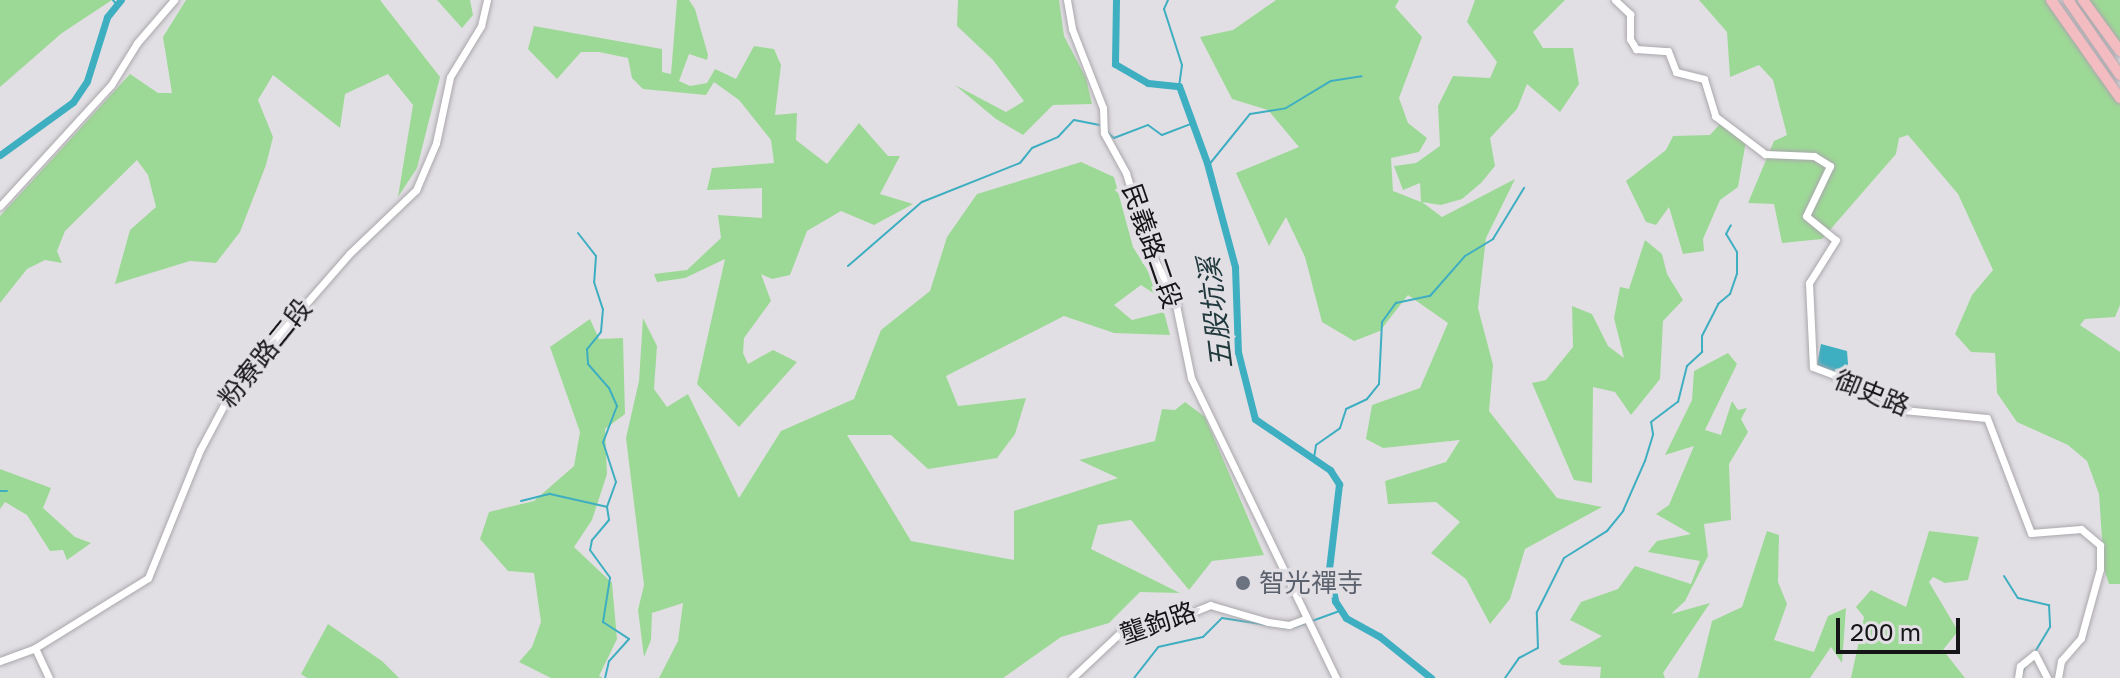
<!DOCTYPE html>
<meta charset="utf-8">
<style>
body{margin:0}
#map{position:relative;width:2120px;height:678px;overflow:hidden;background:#e2dfe4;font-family:"Golos Text","Noto Sans TC",sans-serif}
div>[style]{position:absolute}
.green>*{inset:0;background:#9dd996}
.water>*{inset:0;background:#3eaec1}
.stream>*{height:2px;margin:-1px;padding:0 1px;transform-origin:1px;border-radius:1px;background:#3eaec1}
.river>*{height:7px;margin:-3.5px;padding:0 3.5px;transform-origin:3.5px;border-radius:3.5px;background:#3eaec1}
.roads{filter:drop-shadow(0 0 2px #aaa7ac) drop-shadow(0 0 2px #aaa7ac)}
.secondary>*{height:7px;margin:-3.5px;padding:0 3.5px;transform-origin:3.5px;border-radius:3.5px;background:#fff}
.highway>*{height:10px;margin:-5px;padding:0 5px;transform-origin:5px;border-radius:5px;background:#f2bcc1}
.dots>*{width:22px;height:22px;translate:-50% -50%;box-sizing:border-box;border:4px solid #e2dfe4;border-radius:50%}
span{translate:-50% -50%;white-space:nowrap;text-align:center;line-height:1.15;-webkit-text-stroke:7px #e2dfe4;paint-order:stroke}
.street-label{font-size:26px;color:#151416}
.worship-label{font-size:26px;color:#5b616d}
.left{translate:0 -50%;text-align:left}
.water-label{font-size:28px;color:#20393d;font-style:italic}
.scale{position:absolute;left:1836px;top:618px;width:124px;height:36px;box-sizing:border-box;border:4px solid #151416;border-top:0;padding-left:10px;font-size:24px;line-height:28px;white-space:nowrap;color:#151416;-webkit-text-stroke:6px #e2dfe4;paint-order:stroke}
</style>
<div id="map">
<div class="green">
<div style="clip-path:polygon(0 0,112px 0,62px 33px,0 87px)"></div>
<div style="clip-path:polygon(186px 0,380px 0,440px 77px,417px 168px,398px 197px,413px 105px,388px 74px,345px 94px,340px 128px,273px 75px,258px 100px,273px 137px,266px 165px,240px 232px,216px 263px,190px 261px,115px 284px,130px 230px,156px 207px,148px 175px,137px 160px,65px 231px,57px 251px,62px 263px,45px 260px,27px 269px,0 303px,0 216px,130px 74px,158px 93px,172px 93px,163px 37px)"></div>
<div style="clip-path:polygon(437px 0,470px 0,473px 15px,462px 28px)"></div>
<div style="clip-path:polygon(677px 0,689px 0,695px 9px,708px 55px,707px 60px,689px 54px,679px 81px,690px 86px,707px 83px,715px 69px,736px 79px,754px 46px,774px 49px,781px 65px,775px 115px,797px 113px,796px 140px,827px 164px,859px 123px,888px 156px,900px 156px,880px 194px,913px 204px,874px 225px,841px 211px,807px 231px,790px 275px,772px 279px,761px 274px,771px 301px,744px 338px,743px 353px,748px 364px,773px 350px,797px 362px,739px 427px,697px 384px,725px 259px,685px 278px,657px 282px,654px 274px,687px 270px,721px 238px,718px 215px,762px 218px,762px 188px,707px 190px,712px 168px,774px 163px,771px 140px,739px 100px,714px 82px,706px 95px,643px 89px,632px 78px,628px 58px,599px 52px,581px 52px,557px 79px,528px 49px,534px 26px,662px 49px,662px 72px,671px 74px)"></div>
<div style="clip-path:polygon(958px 0,1059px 0,1064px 36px,1086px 78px,1092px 104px,1053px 105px,1023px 135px,996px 119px,955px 85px,1006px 112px,1024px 101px,993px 60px,957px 26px)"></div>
<div style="clip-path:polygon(1276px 0,1399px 0,1395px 7px,1422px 37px,1399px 98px,1408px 123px,1427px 138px,1419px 152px,1391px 158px,1393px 191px,1421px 202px,1420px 183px,1403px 190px,1394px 166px,1416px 163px,1440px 146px,1438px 106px,1453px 76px,1490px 78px,1497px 62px,1467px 22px,1475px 0,1565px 0,1533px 32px,1543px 48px,1573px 48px,1579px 84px,1560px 112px,1527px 84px,1517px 109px,1490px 138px,1495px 166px,1481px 183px,1462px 199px,1441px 205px,1422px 202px,1442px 217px,1515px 179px,1486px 238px,1478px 308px,1493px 365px,1489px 411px,1557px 498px,1602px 507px,1525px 549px,1510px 599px,1490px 624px,1466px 579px,1431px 553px,1460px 522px,1436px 502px,1388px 504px,1385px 481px,1446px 462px,1460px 440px,1383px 448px,1366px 439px,1372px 405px,1420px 388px,1448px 323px,1408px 295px,1380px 331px,1354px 341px,1322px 322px,1305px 257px,1286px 217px,1269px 246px,1236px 173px,1299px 147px,1268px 110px,1232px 99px,1200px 37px,1233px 30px)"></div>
<div style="clip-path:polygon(1699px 0,2050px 0,2095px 73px,2120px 101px,2120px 305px,2115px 317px,2085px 319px,2080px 325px,2120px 352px,2120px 584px,2109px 584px,2104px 569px,2099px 494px,2087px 461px,2068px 445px,2017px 422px,1997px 393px,1995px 353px,1971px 352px,1955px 334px,1972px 295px,1993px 270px,1958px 194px,1908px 135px,1899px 138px,1896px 154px,1822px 239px,1782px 243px,1774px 204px,1748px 203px,1774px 141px,1787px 135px,1773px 80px,1759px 65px,1730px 77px,1727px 32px)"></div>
<div style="clip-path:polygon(2087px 0,2120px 0,2120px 49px)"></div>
<div style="clip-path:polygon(1720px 124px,1746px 141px,1738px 187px,1720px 200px,1703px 239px,1704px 251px,1683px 254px,1669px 207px,1656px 225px,1646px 222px,1626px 181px,1666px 150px,1673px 136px,1710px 135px)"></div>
<div style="clip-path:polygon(1081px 162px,1114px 177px,1133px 247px,1167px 302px,1141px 285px,1114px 305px,1132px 320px,1164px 312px,1170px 335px,1114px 333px,1064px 316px,946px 376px,958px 406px,1026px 398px,1015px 434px,997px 458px,928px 469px,891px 435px,847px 435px,911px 541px,1014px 560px,1014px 511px,1118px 478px,1079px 460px,1155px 441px,1162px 409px,1175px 410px,1185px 402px,1205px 417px,1264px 555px,1212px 561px,1189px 590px,1131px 520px,1098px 525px,1091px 549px,1180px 593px,1140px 592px,1109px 623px,1061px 637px,1003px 678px,659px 678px,678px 641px,683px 603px,652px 613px,651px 640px,644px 657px,638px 610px,644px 585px,626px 438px,639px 381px,643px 318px,657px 346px,654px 389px,667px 407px,688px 394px,739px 498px,781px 431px,854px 399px,881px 330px,930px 291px,947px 237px,977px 194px)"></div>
<div style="clip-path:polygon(1645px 240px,1662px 254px,1667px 274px,1683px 300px,1663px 321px,1660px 379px,1631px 415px,1615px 392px,1593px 387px,1592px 483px,1574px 480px,1532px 383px,1546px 380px,1573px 347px,1572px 306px,1592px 314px,1608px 346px,1624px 358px,1614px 318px,1620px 287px,1629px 289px)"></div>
<div style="clip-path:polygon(590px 319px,599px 339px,623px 338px,625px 414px,605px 429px,607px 474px,592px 520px,574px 547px,612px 583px,617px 639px,599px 676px,603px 678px,551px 678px,519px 662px,532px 647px,541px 622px,534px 573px,508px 571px,480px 539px,489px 512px,534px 501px,574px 466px,580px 432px,550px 347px)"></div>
<div style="clip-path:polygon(1728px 353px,1737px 364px,1705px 430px,1721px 435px,1732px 401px,1738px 410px,1747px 408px,1741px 419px,1748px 432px,1729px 464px,1731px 520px,1704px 524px,1708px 556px,1685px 601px,1671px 614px,1710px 603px,1663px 673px,1665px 678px,1600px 678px,1601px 667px,1562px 665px,1558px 661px,1602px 636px,1570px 620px,1581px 602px,1618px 589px,1635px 566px,1691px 584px,1700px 561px,1648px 552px,1657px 541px,1691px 534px,1656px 514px,1669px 505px,1694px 446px,1665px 455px,1692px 400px,1694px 371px)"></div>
<div style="clip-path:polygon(0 469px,51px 488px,43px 508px,75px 537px,91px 543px,67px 560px,63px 550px,50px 551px,27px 515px,5px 502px,0 509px)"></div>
<div style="clip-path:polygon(1767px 531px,1779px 535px,1778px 582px,1787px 604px,1774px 640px,1814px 652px,1828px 616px,1846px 608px,1842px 663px,1831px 647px,1810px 678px,1698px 678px,1712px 621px,1742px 607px)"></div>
<div style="clip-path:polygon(1929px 531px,1979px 537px,1968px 580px,1945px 583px,1933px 577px,1929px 582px,1958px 631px,1943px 650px,1965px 678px,1851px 678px,1864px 617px,1856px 607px,1871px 590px,1906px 607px)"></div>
<div style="clip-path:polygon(328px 624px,382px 661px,399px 678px,307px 678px,301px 674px)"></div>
</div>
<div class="water">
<div style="clip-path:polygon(1821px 344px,1847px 351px,1848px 364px,1841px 377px,1817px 365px)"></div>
</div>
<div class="stream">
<div style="left:113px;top:0;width:6px;rotate:51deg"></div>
<div style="left:1168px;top:0;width:10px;rotate:114deg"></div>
<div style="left:1164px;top:9px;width:59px;rotate:72.2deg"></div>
<div style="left:1182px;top:65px;width:21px;rotate:98deg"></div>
<div style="left:1107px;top:132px;width:9px;rotate:41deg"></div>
<div style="left:1114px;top:138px;width:36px;rotate:-21deg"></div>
<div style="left:1148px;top:125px;width:17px;rotate:36deg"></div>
<div style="left:1162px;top:135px;width:31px;rotate:-21deg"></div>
<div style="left:1208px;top:166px;width:67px;rotate:-51.1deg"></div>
<div style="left:1250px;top:114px;width:36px;rotate:-9deg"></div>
<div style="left:1286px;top:108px;width:52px;rotate:-31deg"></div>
<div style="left:1331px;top:81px;width:31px;rotate:-9deg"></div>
<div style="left:578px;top:233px;width:29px;rotate:52deg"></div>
<div style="left:596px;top:256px;width:26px;rotate:94deg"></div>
<div style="left:594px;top:282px;width:28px;rotate:72deg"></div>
<div style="left:603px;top:309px;width:23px;rotate:95deg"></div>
<div style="left:601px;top:332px;width:22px;rotate:129deg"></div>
<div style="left:587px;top:349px;width:15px;rotate:86deg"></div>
<div style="left:588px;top:364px;width:32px;rotate:49deg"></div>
<div style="left:609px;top:388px;width:20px;rotate:66deg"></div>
<div style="left:617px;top:406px;width:39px;rotate:111deg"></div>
<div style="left:603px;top:442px;width:42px;rotate:72deg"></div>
<div style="left:616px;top:482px;width:27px;rotate:110deg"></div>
<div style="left:607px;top:507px;width:13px;rotate:81deg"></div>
<div style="left:609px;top:520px;width:26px;rotate:130deg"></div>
<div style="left:592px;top:540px;width:10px;rotate:101deg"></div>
<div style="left:590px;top:550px;width:34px;rotate:54deg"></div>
<div style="left:610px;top:578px;width:45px;rotate:99deg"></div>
<div style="left:603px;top:622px;width:31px;rotate:33deg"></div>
<div style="left:629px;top:639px;width:30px;rotate:132deg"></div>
<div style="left:609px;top:661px;width:17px;rotate:103deg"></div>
<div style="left:848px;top:266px;width:98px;rotate:-40.9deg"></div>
<div style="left:922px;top:202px;width:105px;rotate:-21.7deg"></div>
<div style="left:1020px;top:163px;width:19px;rotate:-51deg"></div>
<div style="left:1032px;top:148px;width:28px;rotate:-23deg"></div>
<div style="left:1058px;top:137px;width:23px;rotate:-47deg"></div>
<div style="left:1074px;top:120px;width:26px;rotate:11deg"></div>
<div style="left:1314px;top:458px;width:13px;rotate:-81deg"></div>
<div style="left:1316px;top:445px;width:29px;rotate:-35deg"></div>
<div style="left:1340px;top:428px;width:20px;rotate:-72deg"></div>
<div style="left:1346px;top:409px;width:23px;rotate:-25deg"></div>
<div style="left:1367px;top:399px;width:19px;rotate:-51deg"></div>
<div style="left:1379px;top:384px;width:62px;rotate:-87.2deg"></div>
<div style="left:1382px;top:322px;width:24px;rotate:-54deg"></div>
<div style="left:1396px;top:303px;width:35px;rotate:-12deg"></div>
<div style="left:1430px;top:296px;width:53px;rotate:-48.8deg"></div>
<div style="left:1465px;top:256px;width:33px;rotate:-31deg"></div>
<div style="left:1493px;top:239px;width:60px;rotate:-58.7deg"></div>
<div style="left:0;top:491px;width:7px"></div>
<div style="left:521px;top:501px;width:30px;rotate:-14deg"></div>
<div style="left:550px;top:494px;width:58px;rotate:12.8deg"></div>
<div style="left:2004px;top:576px;width:26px;rotate:58deg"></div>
<div style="left:2018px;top:598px;width:32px;rotate:13deg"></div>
<div style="left:2049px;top:605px;width:22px;rotate:87deg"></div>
<div style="left:2050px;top:627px;width:29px;rotate:121deg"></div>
<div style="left:1312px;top:621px;width:30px;rotate:-20deg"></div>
<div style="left:1294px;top:627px;width:13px;rotate:-18deg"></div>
<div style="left:2021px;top:676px;width:13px;rotate:-67deg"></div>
<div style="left:1134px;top:678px;width:39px;rotate:-52deg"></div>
<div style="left:1158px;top:647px;width:46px;rotate:-12.5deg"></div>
<div style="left:1203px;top:637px;width:27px;rotate:-45deg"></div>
<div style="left:1222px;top:618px;width:66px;rotate:8.7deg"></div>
<div style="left:1505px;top:678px;width:24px;rotate:-55deg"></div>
<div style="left:1519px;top:658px;width:21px;rotate:-28deg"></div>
<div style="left:1538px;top:648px;width:36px;rotate:-92deg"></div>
<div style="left:1537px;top:612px;width:60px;rotate:-63.4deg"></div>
<div style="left:1564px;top:558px;width:51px;rotate:-32.1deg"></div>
<div style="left:1607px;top:531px;width:26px;rotate:-51deg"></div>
<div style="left:1623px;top:511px;width:55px;rotate:-66.3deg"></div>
<div style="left:1645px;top:461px;width:28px;rotate:-73deg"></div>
<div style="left:1653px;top:434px;width:12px;rotate:-99deg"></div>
<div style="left:1651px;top:422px;width:34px;rotate:-37deg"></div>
<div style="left:1678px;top:402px;width:37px;rotate:-76deg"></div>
<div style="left:1687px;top:366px;width:21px;rotate:-43deg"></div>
<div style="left:1702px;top:352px;width:16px;rotate:-90deg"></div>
<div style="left:1702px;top:336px;width:36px;rotate:-63deg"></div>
<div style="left:1718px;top:304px;width:16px;rotate:-40deg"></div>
<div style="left:1730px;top:294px;width:21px;rotate:-71deg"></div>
<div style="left:1737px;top:274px;width:22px;rotate:-90deg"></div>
<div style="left:1737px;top:252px;width:21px;rotate:-121deg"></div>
<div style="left:1726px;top:234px;width:10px;rotate:-61deg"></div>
</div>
<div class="river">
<div style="left:1116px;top:0;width:64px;rotate:90.9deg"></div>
<div style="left:1115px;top:64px;width:38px;rotate:30deg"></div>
<div style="left:1148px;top:83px;width:31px;rotate:6deg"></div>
<div style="left:1179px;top:86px;width:82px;rotate:70deg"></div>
<div style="left:1207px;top:163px;width:108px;rotate:74.9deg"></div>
<div style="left:1235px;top:267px;width:85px;rotate:88deg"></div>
<div style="left:1238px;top:352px;width:69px;rotate:75.8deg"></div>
<div style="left:1255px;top:419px;width:91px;rotate:34.2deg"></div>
<div style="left:1330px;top:470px;width:17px;rotate:57deg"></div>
<div style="left:1339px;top:484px;width:86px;rotate:96.7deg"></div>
<div style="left:1329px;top:569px;width:33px;rotate:79deg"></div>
<div style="left:1335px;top:601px;width:20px;rotate:57deg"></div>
<div style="left:1346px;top:618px;width:38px;rotate:29deg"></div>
<div style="left:1379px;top:636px;width:67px;rotate:38.9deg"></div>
<div style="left:0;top:155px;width:90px;rotate:-36deg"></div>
<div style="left:73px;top:102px;width:25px;rotate:-56deg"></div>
<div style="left:87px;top:81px;width:67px;rotate:-72.6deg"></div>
<div style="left:107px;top:17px;width:22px;rotate:-51deg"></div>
</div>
<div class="roads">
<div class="secondary">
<div style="left:1067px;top:0;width:29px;rotate:80deg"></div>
<div style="left:1072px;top:29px;width:85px;rotate:68.6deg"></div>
<div style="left:1103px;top:108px;width:25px;rotate:88deg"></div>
<div style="left:1104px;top:133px;width:46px;rotate:61.2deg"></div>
<div style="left:1126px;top:173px;width:79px;rotate:73.2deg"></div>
<div style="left:1149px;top:249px;width:57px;rotate:63deg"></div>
<div style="left:1175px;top:300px;width:80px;rotate:78.4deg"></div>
<div style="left:1191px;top:378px;width:333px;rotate:64.2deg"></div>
<div style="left:1615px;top:0;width:21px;rotate:43deg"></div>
<div style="left:1630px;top:14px;width:25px;rotate:90deg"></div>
<div style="left:1630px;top:39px;width:12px;rotate:59deg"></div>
<div style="left:1636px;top:49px;width:32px;rotate:4deg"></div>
<div style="left:1668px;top:51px;width:22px;rotate:69deg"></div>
<div style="left:1676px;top:72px;width:29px;rotate:14deg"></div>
<div style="left:1704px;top:79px;width:39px;rotate:73deg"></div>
<div style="left:1715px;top:116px;width:63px;rotate:37.2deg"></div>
<div style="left:1765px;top:154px;width:49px;rotate:2.3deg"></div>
<div style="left:1814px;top:156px;width:19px;rotate:32deg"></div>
<div style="left:1830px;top:166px;width:55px;rotate:115.6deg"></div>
<div style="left:1806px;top:216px;width:38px;rotate:39deg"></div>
<div style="left:1836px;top:240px;width:51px;rotate:122.1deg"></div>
<div style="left:1809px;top:283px;width:84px;rotate:87.3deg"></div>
<div style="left:1813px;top:367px;width:53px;rotate:20.8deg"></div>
<div style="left:1863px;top:386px;width:47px;rotate:31deg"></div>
<div style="left:1903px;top:410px;width:84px;rotate:5.4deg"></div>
<div style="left:1987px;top:418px;width:123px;rotate:69.1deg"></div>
<div style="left:2031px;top:533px;width:50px;rotate:-4.6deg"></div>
<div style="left:2081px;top:529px;width:25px;rotate:40deg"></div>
<div style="left:2100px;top:545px;width:24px;rotate:90deg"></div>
<div style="left:2100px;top:569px;width:72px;rotate:105.4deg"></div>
<div style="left:2081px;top:638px;width:30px;rotate:131deg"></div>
<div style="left:2061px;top:661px;width:17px;rotate:100deg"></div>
<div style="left:0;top:206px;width:164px;rotate:-47.5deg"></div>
<div style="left:111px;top:85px;width:49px;rotate:-58.2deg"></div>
<div style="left:137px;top:43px;width:57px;rotate:-49.3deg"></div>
<div style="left:35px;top:648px;width:33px;rotate:65deg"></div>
<div style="left:0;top:661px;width:37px;rotate:-20deg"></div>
<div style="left:35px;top:648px;width:133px;rotate:-31.8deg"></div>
<div style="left:148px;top:578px;width:138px;rotate:-67.9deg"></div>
<div style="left:200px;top:450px;width:72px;rotate:-62deg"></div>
<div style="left:234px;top:386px;width:175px;rotate:-48.9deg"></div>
<div style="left:349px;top:254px;width:93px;rotate:-43.7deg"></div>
<div style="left:416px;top:190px;width:51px;rotate:-66.9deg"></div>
<div style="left:436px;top:143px;width:67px;rotate:-78deg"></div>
<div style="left:450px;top:77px;width:60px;rotate:-58.7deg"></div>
<div style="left:481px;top:26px;width:27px;rotate:-77deg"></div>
<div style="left:1072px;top:678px;width:73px;rotate:-43.3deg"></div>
<div style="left:1125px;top:628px;width:26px;rotate:2deg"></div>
<div style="left:1151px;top:629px;width:64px;rotate:-22.1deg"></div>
<div style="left:1210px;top:605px;width:60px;rotate:16.3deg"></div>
<div style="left:1268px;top:622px;width:21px;rotate:8deg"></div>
<div style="left:1289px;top:625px;width:17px;rotate:-21deg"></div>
<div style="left:2018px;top:678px;width:12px;rotate:-81deg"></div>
<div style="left:2020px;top:666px;width:19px;rotate:-39deg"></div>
<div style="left:2035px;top:654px;width:27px;rotate:63deg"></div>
</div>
<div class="highway">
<div style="left:2051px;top:0;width:120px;rotate:54.9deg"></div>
<div style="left:2068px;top:0;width:91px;rotate:55.3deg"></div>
<div style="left:2083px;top:0;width:63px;rotate:54deg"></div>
</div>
</div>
<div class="dots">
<div style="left:1243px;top:583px;background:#6b7280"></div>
</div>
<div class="street-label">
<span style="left:1152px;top:246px;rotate:71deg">民義路二段</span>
<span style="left:265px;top:353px;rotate:-51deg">粉寮路二段</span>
<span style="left:1872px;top:393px;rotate:22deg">御史路</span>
<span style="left:1158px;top:623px;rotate:-19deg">壟鉤路</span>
</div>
<div class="worship-label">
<span class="left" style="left:1259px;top:583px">智光禪寺</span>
</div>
<div class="water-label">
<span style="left:1215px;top:313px;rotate:-97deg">五股坑溪</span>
</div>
<div class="scale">200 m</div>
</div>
